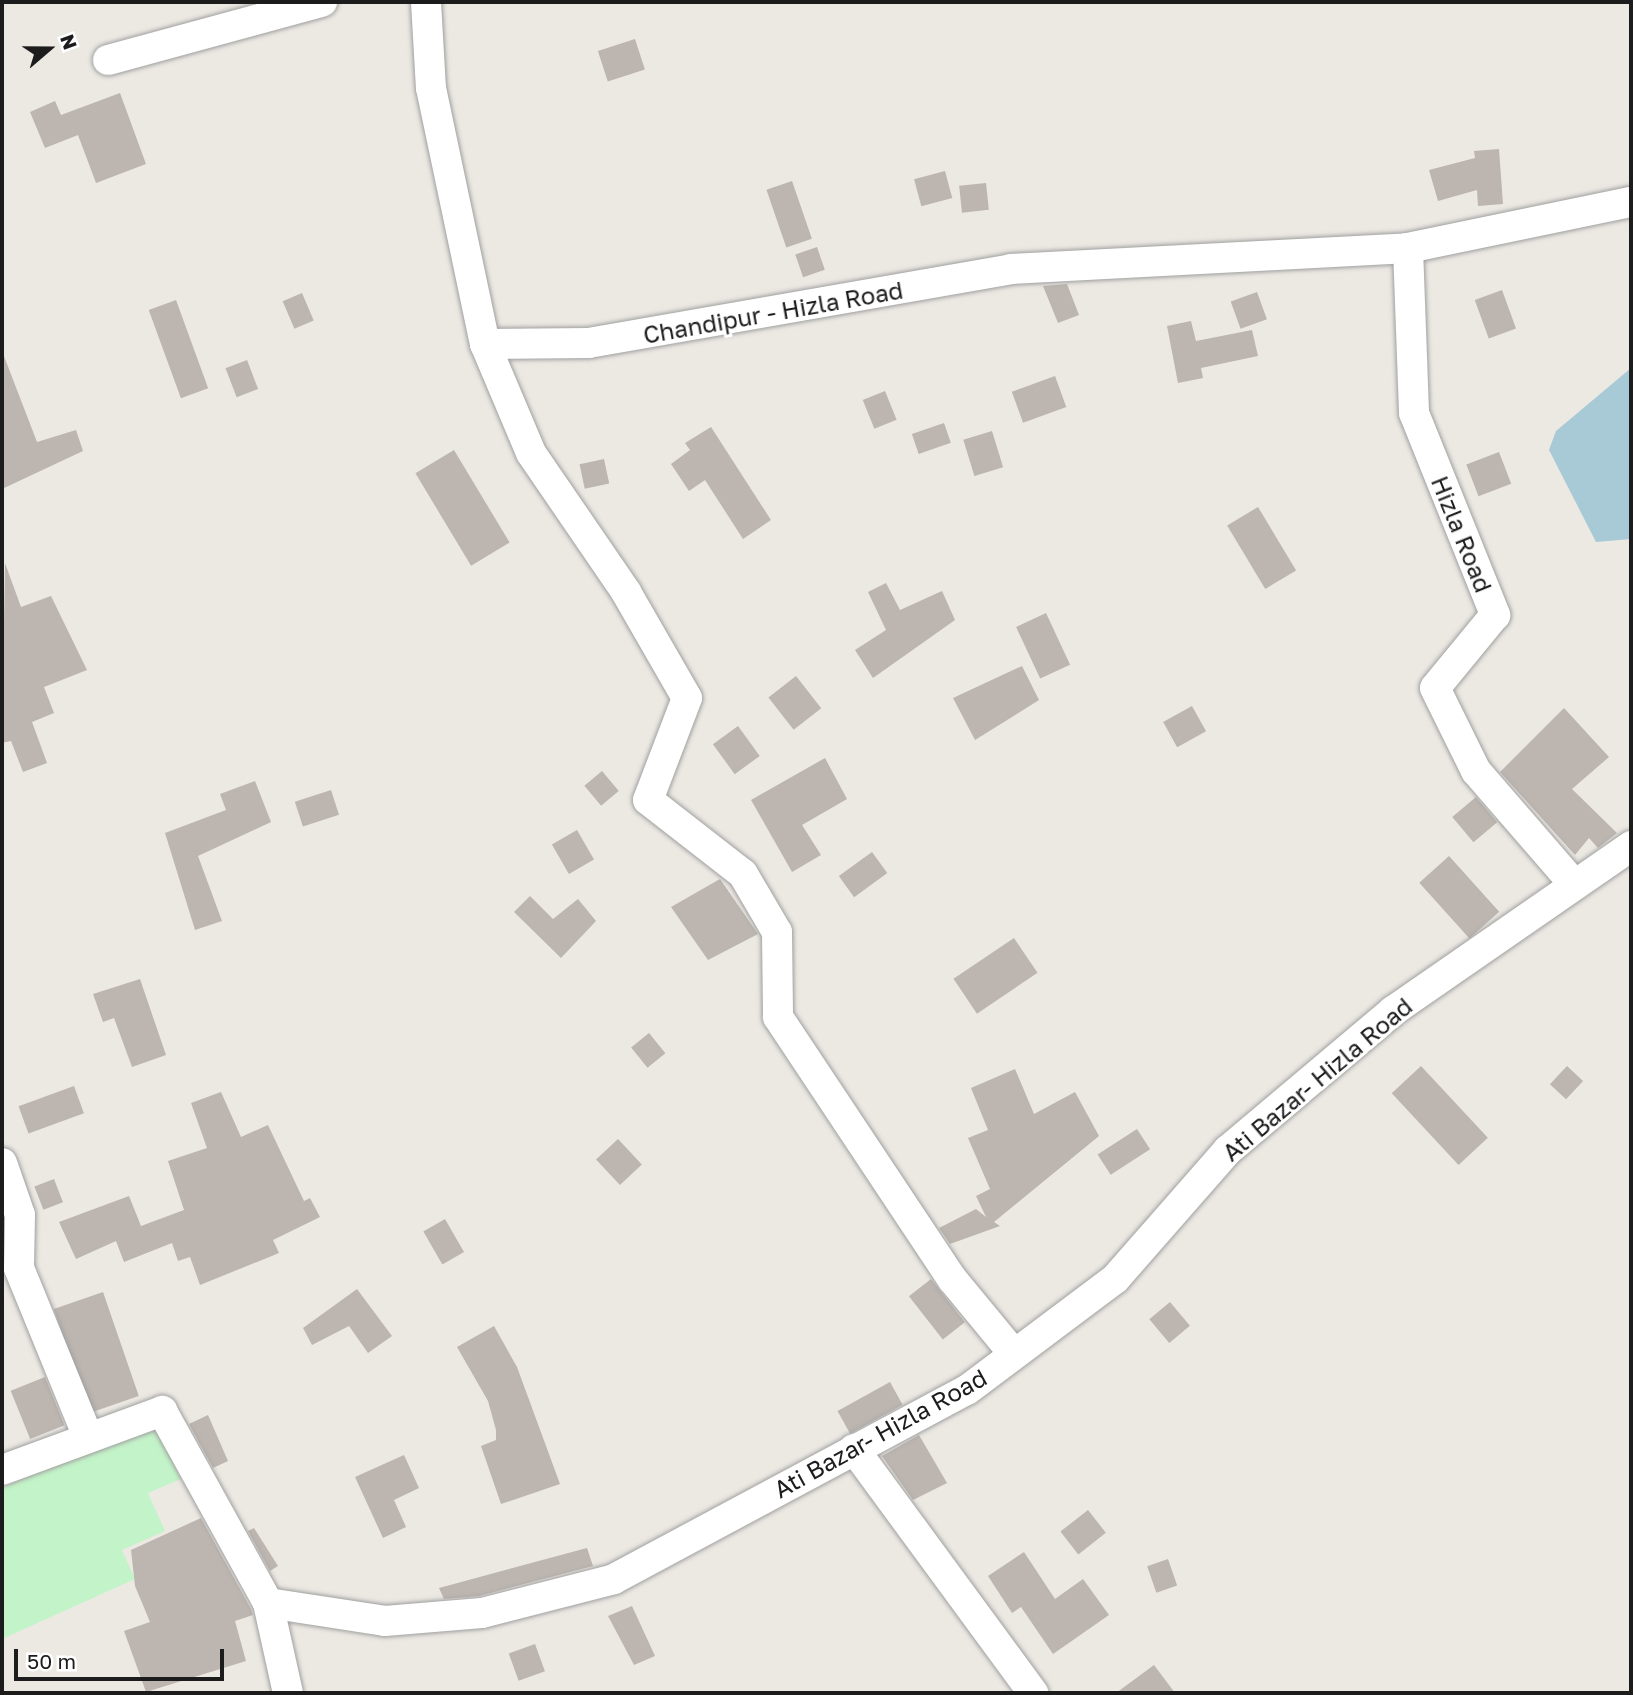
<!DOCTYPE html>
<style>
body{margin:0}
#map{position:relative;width:1633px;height:1695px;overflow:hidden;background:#ece9e3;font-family:"Golos Text",sans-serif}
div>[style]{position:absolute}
.park>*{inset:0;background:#c3f3c8}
.water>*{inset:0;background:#a7cad6}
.building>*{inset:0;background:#bcb5b0;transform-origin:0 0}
.roads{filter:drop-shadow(0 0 2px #a0a0a0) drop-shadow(0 0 2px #a0a0a0)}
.minor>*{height:30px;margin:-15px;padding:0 15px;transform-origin:15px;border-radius:15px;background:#fff}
span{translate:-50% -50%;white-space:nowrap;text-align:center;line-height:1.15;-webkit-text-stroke:6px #fff;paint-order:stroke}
.street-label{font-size:24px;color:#1c1c1c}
.frame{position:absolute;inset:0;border:4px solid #1c1c1c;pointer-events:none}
.north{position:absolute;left:14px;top:14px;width:70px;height:70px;-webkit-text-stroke:5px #fff;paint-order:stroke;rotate:70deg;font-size:19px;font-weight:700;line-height:28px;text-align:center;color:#1c1c1c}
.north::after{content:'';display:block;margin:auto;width:24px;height:32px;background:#1c1c1c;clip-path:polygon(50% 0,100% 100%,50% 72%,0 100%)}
.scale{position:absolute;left:14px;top:1649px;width:210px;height:32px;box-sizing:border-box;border:4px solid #1c1c1c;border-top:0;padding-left:9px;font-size:21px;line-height:24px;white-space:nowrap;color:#1c1c1c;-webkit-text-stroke:5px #fff;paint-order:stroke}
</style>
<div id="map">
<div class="park">
<div style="clip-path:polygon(154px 1420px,181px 1479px,148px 1493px,165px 1531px,122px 1550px,135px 1579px,2px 1639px,2px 1488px)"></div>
</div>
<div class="water">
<div style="clip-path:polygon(1631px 368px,1631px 539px,1596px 542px,1549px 450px,1556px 431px)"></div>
</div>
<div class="building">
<div style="left:635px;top:39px;width:32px;height:39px;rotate:72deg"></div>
<div style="clip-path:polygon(120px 93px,146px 164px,96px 183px,78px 135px,45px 148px,30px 112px,55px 101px,61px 115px)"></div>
<div style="clip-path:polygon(1499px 149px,1503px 204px,1478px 206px,1477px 190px,1438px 201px,1429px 170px,1475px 158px,1474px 151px)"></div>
<div style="left:945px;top:171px;width:28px;height:32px;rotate:75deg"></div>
<div style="left:792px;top:181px;width:61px;height:27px;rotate:71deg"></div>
<div style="left:986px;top:183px;width:27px;height:27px;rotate:84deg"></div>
<div style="left:817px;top:247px;width:24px;height:23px;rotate:71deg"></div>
<div style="clip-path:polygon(1067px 284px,1079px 315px,1058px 323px,1043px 286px)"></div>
<div style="left:1502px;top:290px;width:41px;height:29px;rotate:70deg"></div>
<div style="left:1257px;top:292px;width:29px;height:28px;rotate:70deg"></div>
<div style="left:302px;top:293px;width:30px;height:21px;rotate:67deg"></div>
<div style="left:176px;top:300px;width:94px;height:29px;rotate:70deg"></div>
<div style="clip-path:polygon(1191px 321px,1196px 341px,1252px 330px,1258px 356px,1201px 368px,1203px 378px,1178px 383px,1167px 326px)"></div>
<div style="clip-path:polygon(2px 351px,37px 442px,76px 430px,83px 451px,2px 489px)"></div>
<div style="left:247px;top:360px;width:31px;height:23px;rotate:69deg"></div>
<div style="left:1055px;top:376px;width:33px;height:46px;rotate:70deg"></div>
<div style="left:885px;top:391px;width:31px;height:24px;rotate:68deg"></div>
<div style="left:944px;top:423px;width:21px;height:34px;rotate:71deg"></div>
<div style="clip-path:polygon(711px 427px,771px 520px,743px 539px,705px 480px,689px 491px,671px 464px,690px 450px,685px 443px)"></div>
<div style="left:992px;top:431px;width:38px;height:30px;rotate:73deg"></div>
<div style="left:454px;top:450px;width:108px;height:45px;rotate:59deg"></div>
<div style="left:1499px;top:452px;width:34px;height:35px;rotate:69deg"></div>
<div style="left:604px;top:459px;width:25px;height:25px;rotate:78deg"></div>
<div style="left:1258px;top:507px;width:74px;height:36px;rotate:59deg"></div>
<div style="clip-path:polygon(5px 563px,21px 607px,51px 596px,87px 670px,44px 687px,54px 713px,32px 722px,47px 763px,23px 772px,11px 741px,2px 743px)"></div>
<div style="clip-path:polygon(886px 583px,900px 610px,942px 591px,955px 620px,873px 678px,855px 650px,886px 630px,868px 592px)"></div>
<div style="left:1046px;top:613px;width:57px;height:33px;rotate:65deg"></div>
<div style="clip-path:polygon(1022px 666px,1039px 700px,975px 740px,953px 698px)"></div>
<div style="left:796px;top:676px;width:41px;height:35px;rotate:52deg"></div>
<div style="left:1192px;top:706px;width:29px;height:33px;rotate:61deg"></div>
<div style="clip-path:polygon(1564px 708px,1609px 757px,1572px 789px,1617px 833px,1598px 848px,1589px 838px,1575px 855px,1500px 772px)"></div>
<div style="left:738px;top:726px;width:37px;height:31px;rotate:54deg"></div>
<div style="clip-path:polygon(825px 758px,847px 799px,802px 825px,821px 855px,792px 872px,751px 800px)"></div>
<div style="left:602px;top:771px;width:26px;height:23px;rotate:50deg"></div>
<div style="clip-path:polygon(255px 781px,271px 822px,198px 856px,222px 921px,195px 930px,165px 833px,226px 810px,220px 794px)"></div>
<div style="left:331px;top:790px;width:26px;height:38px;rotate:72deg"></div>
<div style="left:1476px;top:797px;width:33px;height:31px;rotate:50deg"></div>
<div style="left:577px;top:830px;width:34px;height:29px;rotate:60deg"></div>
<div style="left:872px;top:852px;width:26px;height:41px;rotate:54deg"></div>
<div style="left:1449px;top:856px;width:75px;height:40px;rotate:48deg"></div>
<div style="clip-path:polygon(720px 879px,758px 934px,708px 960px,671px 907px)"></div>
<div style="clip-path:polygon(530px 896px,553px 919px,578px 899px,596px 921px,561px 958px,514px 912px)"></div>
<div style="left:1014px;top:938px;width:42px;height:73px;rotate:56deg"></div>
<div style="clip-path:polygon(140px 979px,166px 1055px,132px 1067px,114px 1018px,103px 1022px,93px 994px)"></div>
<div style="left:649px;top:1033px;width:26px;height:23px;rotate:51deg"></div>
<div style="left:1421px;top:1066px;width:98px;height:40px;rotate:47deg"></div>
<div style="left:1567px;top:1066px;width:22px;height:25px;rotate:43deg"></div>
<div style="clip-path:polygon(1015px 1069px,1034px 1114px,1075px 1092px,1099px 1136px,994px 1222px,1000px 1226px,950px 1244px,939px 1228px,976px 1209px,986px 1217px,976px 1196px,990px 1189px,968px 1138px,988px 1130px,971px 1088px)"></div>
<div style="left:74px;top:1086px;width:29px;height:59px;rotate:70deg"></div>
<div style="clip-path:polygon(221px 1092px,241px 1137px,268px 1125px,304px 1201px,310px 1198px,320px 1217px,273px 1240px,279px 1253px,200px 1285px,190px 1257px,178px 1261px,172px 1243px,124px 1262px,116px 1241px,76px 1259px,59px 1222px,129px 1196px,141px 1226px,184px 1210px,168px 1161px,207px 1148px,191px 1103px)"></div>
<div style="left:1137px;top:1129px;width:24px;height:47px;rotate:57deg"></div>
<div style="left:618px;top:1139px;width:35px;height:30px;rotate:47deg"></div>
<div style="left:54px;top:1179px;width:25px;height:21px;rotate:69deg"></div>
<div style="left:445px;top:1219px;width:38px;height:25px;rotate:60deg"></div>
<div style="left:931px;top:1279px;width:55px;height:28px;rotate:52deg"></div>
<div style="clip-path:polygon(357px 1289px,392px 1336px,368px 1353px,349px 1326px,312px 1345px,303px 1328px)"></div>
<div style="left:103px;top:1292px;width:110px;height:52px;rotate:71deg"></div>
<div style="left:1170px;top:1302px;width:31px;height:27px;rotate:50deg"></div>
<div style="clip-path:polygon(494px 1326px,517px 1367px,560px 1484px,501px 1504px,481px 1446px,496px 1440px,496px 1430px,488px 1401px,457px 1347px)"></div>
<div style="left:45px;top:1377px;width:52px;height:37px;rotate:68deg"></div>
<div style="left:890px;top:1382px;width:26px;height:60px;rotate:61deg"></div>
<div style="clip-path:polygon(208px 1415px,228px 1461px,213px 1468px,189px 1424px)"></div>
<div style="clip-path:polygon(919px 1435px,947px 1483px,913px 1500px,882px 1456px)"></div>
<div style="clip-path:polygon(404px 1455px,419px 1488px,394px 1500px,406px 1527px,383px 1538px,355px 1477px)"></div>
<div style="left:1088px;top:1510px;width:29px;height:35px;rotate:52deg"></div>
<div style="clip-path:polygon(201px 1518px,251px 1609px,253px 1615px,235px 1621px,246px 1661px,146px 1692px,124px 1631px,150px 1622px,135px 1586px,131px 1550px)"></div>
<div style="clip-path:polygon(254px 1528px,278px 1566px,270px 1571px,248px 1531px)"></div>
<div style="clip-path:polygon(587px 1548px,593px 1566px,479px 1596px,444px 1599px,439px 1588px)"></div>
<div style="clip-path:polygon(1024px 1552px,1055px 1599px,1083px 1579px,1109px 1615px,1053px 1654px,1021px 1607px,1012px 1613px,988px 1576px)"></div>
<div style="left:1168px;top:1559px;width:28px;height:22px;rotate:71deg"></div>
<div style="clip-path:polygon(632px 1606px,655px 1656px,634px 1665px,608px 1616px)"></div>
<div style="left:535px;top:1644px;width:29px;height:28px;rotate:70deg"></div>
<div style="clip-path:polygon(1154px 1665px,1175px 1693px,1116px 1693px)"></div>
</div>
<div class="roads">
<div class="minor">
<div style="left:426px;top:2px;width:86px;rotate:86.7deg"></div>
<div style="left:431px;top:88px;width:262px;rotate:78.1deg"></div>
<div style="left:485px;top:344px;width:118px;rotate:67.1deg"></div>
<div style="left:531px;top:453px;width:168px;rotate:55.6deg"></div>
<div style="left:626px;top:592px;width:122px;rotate:60.1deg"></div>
<div style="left:687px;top:698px;width:109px;rotate:110.9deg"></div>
<div style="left:648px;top:800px;width:120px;rotate:37.9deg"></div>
<div style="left:743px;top:874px;width:67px;rotate:59.6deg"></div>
<div style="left:777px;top:932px;width:85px;rotate:89.3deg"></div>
<div style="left:778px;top:1017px;width:316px;rotate:56.4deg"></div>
<div style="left:953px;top:1280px;width:96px;rotate:50.5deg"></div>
<div style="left:108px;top:60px;width:222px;rotate:-15.2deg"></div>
<div style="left:1408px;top:248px;width:165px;rotate:87.9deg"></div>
<div style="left:1414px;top:413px;width:218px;rotate:68.1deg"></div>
<div style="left:1495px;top:615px;width:94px;rotate:129.4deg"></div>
<div style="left:1435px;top:688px;width:93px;rotate:63.7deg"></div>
<div style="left:1476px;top:771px;width:147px;rotate:49.1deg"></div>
<div style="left:485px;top:344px;width:104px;rotate:-0.6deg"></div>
<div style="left:589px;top:343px;width:428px;rotate:-9.9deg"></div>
<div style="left:1011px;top:269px;width:398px;rotate:-3deg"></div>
<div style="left:1408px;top:248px;width:228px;rotate:-11.7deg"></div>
<div style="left:2px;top:1163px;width:55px;rotate:70.9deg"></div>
<div style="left:20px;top:1215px;width:53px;rotate:91.1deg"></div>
<div style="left:19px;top:1268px;width:183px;rotate:67.8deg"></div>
<div style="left:854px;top:1449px;width:303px;rotate:53.7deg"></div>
<div style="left:2px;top:1470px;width:171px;rotate:-20.2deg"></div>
<div style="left:162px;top:1411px;width:219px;rotate:61.1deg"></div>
<div style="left:268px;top:1603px;width:118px;rotate:8.7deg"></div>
<div style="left:385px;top:1621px;width:97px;rotate:-4.7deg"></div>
<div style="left:482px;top:1613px;width:136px;rotate:-14.4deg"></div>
<div style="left:614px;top:1579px;width:400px;rotate:-28.2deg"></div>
<div style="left:967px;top:1390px;width:185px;rotate:-36.9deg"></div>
<div style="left:1115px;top:1279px;width:171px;rotate:-48.8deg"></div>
<div style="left:1228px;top:1150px;width:216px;rotate:-40.1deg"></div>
<div style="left:1393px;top:1011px;width:290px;rotate:-34.7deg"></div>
<div style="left:268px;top:1603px;width:92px;rotate:77.5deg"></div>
</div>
</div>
<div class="street-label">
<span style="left:773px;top:312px;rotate:-10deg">Chandipur - Hizla Road</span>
<span style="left:1462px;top:534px;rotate:68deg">Hizla Road</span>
<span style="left:1317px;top:1079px;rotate:-40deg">Ati Bazar- Hizla Road</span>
<span style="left:880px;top:1433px;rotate:-29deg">Ati Bazar- Hizla Road</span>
</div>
<div class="frame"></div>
<div class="north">N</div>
<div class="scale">50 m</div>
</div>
